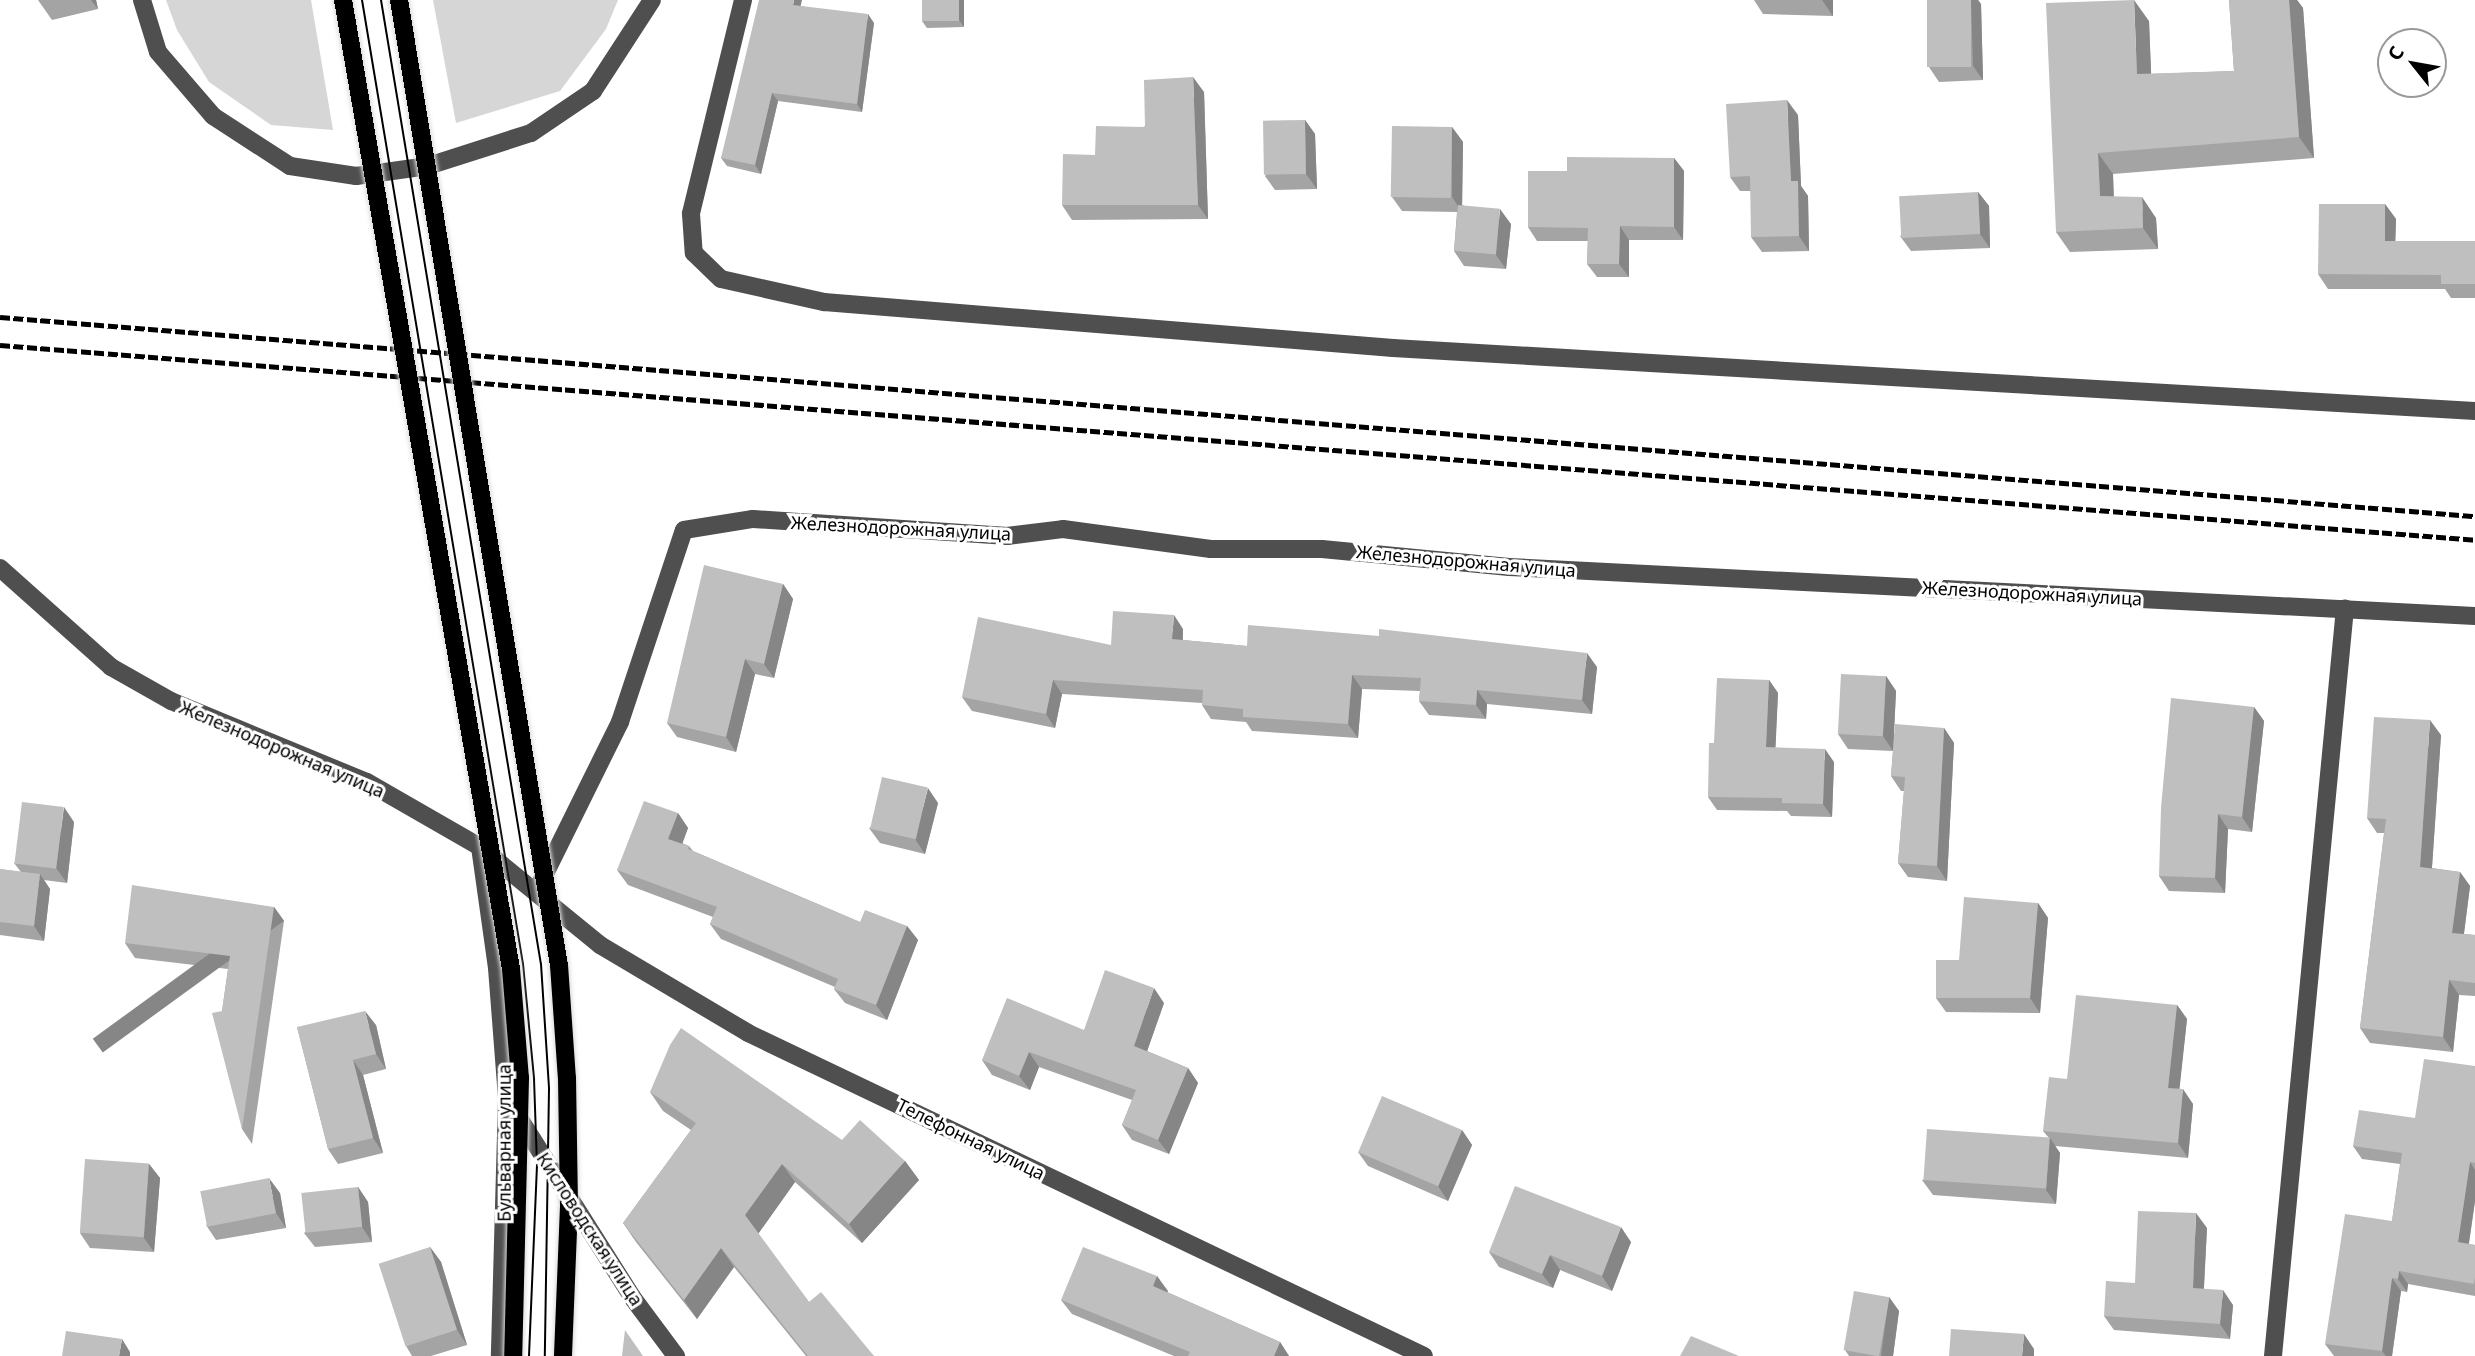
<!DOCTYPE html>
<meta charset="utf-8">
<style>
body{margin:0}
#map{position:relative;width:2475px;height:1356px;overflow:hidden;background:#fff;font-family:"Noto Sans",sans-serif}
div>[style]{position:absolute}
.green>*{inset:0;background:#d6d6d6}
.minor>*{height:18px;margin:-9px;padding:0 9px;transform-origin:9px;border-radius:9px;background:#4f4f4f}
.tram>*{height:2px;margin:-1px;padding:0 1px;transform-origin:1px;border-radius:1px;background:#000}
.rail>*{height:5px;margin-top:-2.5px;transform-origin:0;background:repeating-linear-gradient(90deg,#000 0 10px,transparent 0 13.5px)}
.bridges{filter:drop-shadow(0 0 2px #dbdbdb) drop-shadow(0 0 2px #dbdbdb)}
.major-bridge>*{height:18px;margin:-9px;padding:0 9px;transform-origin:9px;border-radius:9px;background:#000}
.wall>*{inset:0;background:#a4a4a4}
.shaded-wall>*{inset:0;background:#868686;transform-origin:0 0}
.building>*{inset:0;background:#bfbfbf;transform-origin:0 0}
span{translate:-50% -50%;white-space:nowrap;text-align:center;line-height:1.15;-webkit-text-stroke:6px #fff;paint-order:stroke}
.street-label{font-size:18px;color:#000}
.north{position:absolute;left:2377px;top:28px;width:70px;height:70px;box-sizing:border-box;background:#fff;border:2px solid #999;border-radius:50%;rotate:301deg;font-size:19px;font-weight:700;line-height:28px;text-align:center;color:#000}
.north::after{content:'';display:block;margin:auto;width:24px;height:32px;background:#000;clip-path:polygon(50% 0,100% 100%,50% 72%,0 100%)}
</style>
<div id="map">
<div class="green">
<div style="clip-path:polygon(166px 0,311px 0,333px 130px,271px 125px,209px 82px,177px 30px)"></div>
<div style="clip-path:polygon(433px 0,618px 0,606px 29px,560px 91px,456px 123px)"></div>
</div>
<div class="minor">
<div style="left:142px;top:0;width:54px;rotate:72.9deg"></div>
<div style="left:158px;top:52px;width:84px;rotate:49.3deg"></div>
<div style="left:213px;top:116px;width:92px;rotate:33deg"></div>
<div style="left:290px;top:166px;width:67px;rotate:8.6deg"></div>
<div style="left:356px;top:176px;width:73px;rotate:-7.9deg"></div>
<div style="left:428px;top:166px;width:108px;rotate:-17.8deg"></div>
<div style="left:531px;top:133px;width:75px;rotate:-34.1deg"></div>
<div style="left:593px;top:91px;width:108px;rotate:-57deg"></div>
<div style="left:743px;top:0;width:220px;rotate:103.7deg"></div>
<div style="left:691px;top:214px;width:39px;rotate:86deg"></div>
<div style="left:694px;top:253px;width:37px;rotate:44deg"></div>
<div style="left:721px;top:279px;width:106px;rotate:12.6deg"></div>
<div style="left:824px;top:302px;width:571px;rotate:4.62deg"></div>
<div style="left:1393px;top:348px;width:1084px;rotate:3.33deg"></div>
<div style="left:0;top:568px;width:149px;rotate:41.7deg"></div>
<div style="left:111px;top:667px;width:69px;rotate:29.5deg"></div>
<div style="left:171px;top:701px;width:212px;rotate:22.5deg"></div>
<div style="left:367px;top:782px;width:130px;rotate:29.9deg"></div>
<div style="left:480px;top:847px;width:155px;rotate:39.2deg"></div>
<div style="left:600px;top:945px;width:172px;rotate:30.7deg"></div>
<div style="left:748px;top:1033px;width:749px;rotate:25.54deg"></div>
<div style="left:480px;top:847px;width:122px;rotate:82deg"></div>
<div style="left:497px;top:968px;width:131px;rotate:85.6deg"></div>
<div style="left:507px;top:1099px;width:257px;rotate:91.6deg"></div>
<div style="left:536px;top:892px;width:190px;rotate:-63.7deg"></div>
<div style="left:620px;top:722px;width:202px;rotate:-71.6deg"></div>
<div style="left:684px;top:530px;width:70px;rotate:-9.1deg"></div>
<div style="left:753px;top:519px;width:255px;rotate:3.8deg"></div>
<div style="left:1007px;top:536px;width:56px;rotate:-7.1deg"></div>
<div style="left:1063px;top:529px;width:149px;rotate:7.7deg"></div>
<div style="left:1211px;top:549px;width:111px"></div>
<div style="left:1322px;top:549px;width:188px;rotate:5.5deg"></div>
<div style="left:1509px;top:567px;width:967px;rotate:2.9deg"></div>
<div style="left:514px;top:1110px;width:221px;rotate:57.7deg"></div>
<div style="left:632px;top:1297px;width:74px;rotate:53.3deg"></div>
<div style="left:2273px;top:1356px;width:751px;rotate:-84.5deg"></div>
</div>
<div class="tram">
<div style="left:362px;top:0;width:977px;rotate:80.52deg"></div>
<div style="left:523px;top:964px;width:116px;rotate:84.5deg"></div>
<div style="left:534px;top:1079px;width:86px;rotate:88deg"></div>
<div style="left:537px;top:1165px;width:191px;rotate:92.4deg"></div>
<div style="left:381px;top:0;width:977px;rotate:80.58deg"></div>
<div style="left:541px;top:964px;width:125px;rotate:86.3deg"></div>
<div style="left:549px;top:1089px;width:267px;rotate:90.9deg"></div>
</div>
<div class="rail">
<div style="left:0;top:317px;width:2483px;rotate:4.6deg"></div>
<div style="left:0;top:345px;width:2483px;rotate:4.5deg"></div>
</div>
<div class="bridges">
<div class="major-bridge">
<div style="left:343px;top:0;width:983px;rotate:80.16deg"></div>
<div style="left:511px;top:969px;width:109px;rotate:85.3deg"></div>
<div style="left:520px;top:1078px;width:278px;rotate:91.4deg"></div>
<div style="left:399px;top:0;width:978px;rotate:80.59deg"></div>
<div style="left:559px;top:965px;width:113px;rotate:86deg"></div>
<div style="left:567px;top:1078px;width:128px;rotate:89.1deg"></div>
<div style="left:569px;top:1206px;width:150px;rotate:92.3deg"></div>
</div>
</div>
<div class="wall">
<div style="clip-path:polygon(38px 0,96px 0,98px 9px,52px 20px)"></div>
<div style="clip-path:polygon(922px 0,964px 0,964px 27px,927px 28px,922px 21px)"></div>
<div style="clip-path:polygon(1754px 0,1833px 0,1833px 16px,1763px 14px)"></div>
<div style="clip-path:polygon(1927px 0,1978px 0,1981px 4px,1983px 80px,1939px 82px,1929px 67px)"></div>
<div style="clip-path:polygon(2229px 0,2297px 0,2303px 8px,2314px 158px,2113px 174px,2114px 197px,2156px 218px,2158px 249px,2070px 252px,2056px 232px,2149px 21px,2151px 74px,2234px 71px)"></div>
<div style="clip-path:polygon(801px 6px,874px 23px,862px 112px,778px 101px,761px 174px,727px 166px,721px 158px)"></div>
<div style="clip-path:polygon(1204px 92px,1208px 219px,1072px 220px,1062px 205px,1095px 155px)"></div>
<div style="clip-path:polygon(1798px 115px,1801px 186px,1808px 196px,1809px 251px,1762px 252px,1751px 237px,1751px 191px,1740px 191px,1730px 177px)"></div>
<div style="clip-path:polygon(1305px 120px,1315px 134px,1317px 189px,1275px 190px,1265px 176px)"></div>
<div style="clip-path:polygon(1452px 127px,1463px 142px,1462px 205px,1511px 224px,1506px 269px,1464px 266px,1454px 251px,1457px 212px,1402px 211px,1392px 197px)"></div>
<div style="clip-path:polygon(1674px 158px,1684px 171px,1683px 240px,1629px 240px,1629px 277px,1597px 277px,1587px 264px,1588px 241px,1537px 241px,1528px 227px,1567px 171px)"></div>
<div style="clip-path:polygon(1978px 192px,1989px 206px,1990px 248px,1911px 251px,1900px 236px)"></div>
<div style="clip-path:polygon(2385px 204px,2396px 219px,2395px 241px,2475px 241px,2475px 298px,2451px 298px,2445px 289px,2328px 289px,2318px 274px)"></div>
<div style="clip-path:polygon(783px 584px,793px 599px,774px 678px,755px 674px,736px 752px,677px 737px,667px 723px)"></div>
<div style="clip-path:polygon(1183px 629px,1183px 640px,1247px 646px,1597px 667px,1592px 714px,1487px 704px,1486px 719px,1429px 715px,1419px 701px,1420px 691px,1362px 689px,1358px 738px,1252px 731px,1246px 722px,1211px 719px,1202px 705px,1202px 703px,1062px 694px,1055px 728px,972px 711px,962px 697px,1111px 645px)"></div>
<div style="clip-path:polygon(1886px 676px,1896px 691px,1894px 734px,1944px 728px,1954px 743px,1947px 881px,1908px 877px,1898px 863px,1904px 791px,1901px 791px,1891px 776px,1893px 751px,1848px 749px,1838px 734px)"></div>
<div style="clip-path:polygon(1769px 680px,1778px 693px,1775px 748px,1834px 762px,1832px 817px,1791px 816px,1787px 811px,1717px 810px,1708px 797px,1714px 743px)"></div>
<div style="clip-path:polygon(2254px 707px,2264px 721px,2252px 832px,2228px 829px,2225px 893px,2169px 891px,2159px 876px)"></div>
<div style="clip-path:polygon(2441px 735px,2432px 868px,2460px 872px,2470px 886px,2464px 934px,2475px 935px,2475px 996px,2459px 995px,2453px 1052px,2370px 1043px,2360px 1028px,2384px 833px,2377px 833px,2367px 818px)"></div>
<div style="clip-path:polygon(938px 803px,925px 854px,880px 843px,869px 828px)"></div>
<div style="clip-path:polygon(678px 813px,688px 828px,682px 843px,689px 846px,693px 851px,860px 922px,907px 926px,918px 940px,887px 1020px,845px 1003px,834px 989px,835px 987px,721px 939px,710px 924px,713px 917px,628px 885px,617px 870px)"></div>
<div style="clip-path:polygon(74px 822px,67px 883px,44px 880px,50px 889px,44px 941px,0 935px,0 869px,21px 872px,14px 863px)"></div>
<div style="clip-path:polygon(2038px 903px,2048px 918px,2040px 1013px,1946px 1012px,1936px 998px)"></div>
<div style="clip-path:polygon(274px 907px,284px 921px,252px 1144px,242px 1129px,222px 1011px,228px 969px,135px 958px,125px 943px)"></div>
<div style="clip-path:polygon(1164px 1003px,1147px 1051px,1188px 1068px,1198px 1083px,1169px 1154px,1132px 1140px,1122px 1125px,1132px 1100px,1039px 1067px,1030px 1090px,992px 1075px,982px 1060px,1084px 1030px)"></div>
<div style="clip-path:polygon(2177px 1005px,2187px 1019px,2179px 1089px,2193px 1104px,2188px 1158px,2055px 1146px,2060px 1153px,2056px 1204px,1933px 1195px,1922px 1180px,2049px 1138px,2043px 1131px,2067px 1079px)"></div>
<div style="clip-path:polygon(376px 1025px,386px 1069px,363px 1075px,383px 1153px,338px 1164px,328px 1149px,297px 1027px)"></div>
<div style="clip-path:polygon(2475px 1066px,2475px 1201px,2469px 1244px,2475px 1245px,2475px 1296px,2408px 1284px,2407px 1292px,2401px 1291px,2392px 1356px,2334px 1356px,2325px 1344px,2392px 1221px,2400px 1164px,2362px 1159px,2353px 1146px,2415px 1118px)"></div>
<div style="clip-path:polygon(650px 1092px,842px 1140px,905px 1161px,919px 1180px,862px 1243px,795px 1182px,758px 1234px,809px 1302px,874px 1356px,806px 1356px,734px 1267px,697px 1319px,636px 1242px,623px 1223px,691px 1130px,663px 1111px)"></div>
<div style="clip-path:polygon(1462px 1130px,1472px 1145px,1448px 1201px,1368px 1166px,1358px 1152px)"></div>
<div style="clip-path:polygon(149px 1164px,160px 1178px,154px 1252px,90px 1248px,80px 1233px)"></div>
<div style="clip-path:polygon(358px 1187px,368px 1202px,372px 1242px,315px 1247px,304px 1233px)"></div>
<div style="clip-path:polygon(280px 1193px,286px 1228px,216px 1240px,206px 1225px)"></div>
<div style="clip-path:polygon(2207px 1228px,2204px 1289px,2233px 1305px,2230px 1339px,2114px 1330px,2104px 1316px,2135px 1283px)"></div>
<div style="clip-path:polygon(1631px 1242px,1612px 1291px,1560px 1270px,1553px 1288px,1499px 1267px,1489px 1252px)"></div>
<div style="clip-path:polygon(430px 1247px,441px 1262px,467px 1345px,431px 1356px,412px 1356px,406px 1346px)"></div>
<div style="clip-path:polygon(1157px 1276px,1167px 1292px,1280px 1342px,1289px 1356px,1174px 1356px,1072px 1314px,1061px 1300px)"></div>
<div style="clip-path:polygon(1889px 1297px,1899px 1311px,1893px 1356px,1849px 1356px,1845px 1350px)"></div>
</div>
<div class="shaded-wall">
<div style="clip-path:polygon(91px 0,96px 0,98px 9px)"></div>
<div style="clip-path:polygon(794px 0,802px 0,799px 13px,793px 5px)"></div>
<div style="clip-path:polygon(959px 0,964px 0,964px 27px,959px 20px)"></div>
<div style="clip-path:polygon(1822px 0,1833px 0,1833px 16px)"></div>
<div style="clip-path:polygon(1971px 0,1978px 0,1981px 4px,1983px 80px,1973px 66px)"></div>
<div style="clip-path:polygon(2134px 0,2149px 21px,2152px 95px,2137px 74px)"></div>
<div style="clip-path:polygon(2289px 0,2297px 0,2303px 8px,2314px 158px,2299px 137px)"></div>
<div style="clip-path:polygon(868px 14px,874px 23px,862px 112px,857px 104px)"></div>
<div style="clip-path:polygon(1193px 77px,1204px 92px,1208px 219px,1198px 205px)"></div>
<div style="clip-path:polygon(772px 93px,778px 101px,761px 174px,755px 165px)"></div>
<div style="clip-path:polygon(1787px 100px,1798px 115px,1801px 186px,1808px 196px,1809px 251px,1799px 236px,1791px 181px)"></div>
<div style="clip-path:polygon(1305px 120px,1315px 134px,1317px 189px,1306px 174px)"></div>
<div style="clip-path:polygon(1452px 127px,1463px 142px,1462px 212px,1452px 197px)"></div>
<div style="clip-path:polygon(2098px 153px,2113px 174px,2114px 217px,2100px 196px)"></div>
<div style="clip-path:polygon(1674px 158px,1684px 171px,1683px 240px,1674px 227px)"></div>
<div style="clip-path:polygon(1978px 192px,1989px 206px,1990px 248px,1980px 234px)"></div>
<div style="clip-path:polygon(2142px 197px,2156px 218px,2158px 249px,2143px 228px)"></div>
<div style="clip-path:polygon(2385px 204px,2396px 219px,2395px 256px,2385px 241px)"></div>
<div style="clip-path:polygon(1500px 209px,1511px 224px,1506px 269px,1496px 255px)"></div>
<div style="clip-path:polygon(1620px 226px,1629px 240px,1629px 277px,1619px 264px)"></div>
<div style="clip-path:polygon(783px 584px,793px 599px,774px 678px,764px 664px)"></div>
<div style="clip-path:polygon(1174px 615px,1183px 629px,1182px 653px,1172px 639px)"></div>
<div style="clip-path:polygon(1587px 653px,1597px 667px,1592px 714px,1582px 700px)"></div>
<div style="clip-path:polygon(745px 659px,755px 674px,736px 752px,726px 737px)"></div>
<div style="clip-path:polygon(1352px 675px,1362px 689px,1358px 738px,1348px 724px)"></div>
<div style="clip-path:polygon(1886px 676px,1896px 691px,1893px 751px,1883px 736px)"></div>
<div style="clip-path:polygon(1053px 680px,1062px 694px,1055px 728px,1046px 714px)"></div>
<div style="clip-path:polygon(1769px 680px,1778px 693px,1775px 760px,1766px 747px)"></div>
<div style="clip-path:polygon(1477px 690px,1487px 704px,1486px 719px,1476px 705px)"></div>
<div style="clip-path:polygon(2254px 707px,2264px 721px,2252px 832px,2242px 817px)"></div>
<div style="clip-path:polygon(2430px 720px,2441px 735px,2431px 881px,2420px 867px)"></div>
<div style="clip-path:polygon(1944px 728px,1954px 743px,1947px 881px,1937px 866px)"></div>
<div style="clip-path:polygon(1825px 749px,1834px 762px,1832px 817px,1823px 804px)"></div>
<div style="clip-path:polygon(928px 788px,938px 803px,925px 854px,915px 839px)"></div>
<div style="clip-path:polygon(64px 807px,74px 822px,67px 883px,56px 868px)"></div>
<div style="clip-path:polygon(678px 813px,688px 828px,679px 853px,668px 839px)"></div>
<div style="clip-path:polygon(2218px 814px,2228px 829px,2225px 893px,2215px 878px)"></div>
<div style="clip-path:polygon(2460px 872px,2470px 886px,2462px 948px,2452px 933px)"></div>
<div style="clip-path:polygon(40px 874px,50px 889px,44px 941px,34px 926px)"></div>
<div style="clip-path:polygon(2038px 903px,2048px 918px,2040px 1013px,2030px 998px)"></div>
<div style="left:274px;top:907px;width:17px;height:224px;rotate:54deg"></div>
<div style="clip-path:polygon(907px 926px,918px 940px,887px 1020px,876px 1005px)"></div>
<div style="clip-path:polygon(2449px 980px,2459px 995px,2453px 1052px,2443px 1037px)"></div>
<div style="clip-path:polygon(1154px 988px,1164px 1003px,1144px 1060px,1134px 1046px)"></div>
<div style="clip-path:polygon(2177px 1005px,2187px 1019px,2178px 1103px,2168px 1088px)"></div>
<div style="clip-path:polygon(365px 1011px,376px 1025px,386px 1069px,376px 1054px)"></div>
<div style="clip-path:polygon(1029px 1052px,1039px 1067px,1030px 1090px,1019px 1076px)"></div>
<div style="clip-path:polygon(353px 1060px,363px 1075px,383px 1153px,373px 1138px)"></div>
<div style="clip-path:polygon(1188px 1068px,1198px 1083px,1169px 1154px,1158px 1140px)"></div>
<div style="clip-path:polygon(2183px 1089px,2193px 1104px,2188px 1158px,2178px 1143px)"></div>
<div style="clip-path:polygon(1462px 1130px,1472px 1145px,1448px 1201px,1438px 1186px)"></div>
<div style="clip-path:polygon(2050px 1138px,2060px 1153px,2056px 1204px,2046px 1190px)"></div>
<div style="clip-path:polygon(905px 1161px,919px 1180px,862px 1243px,849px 1224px)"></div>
<div style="clip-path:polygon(2470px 1162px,2475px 1170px,2475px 1201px,2467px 1255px,2458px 1242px)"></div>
<div style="clip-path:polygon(149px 1164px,160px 1178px,154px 1252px,144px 1238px)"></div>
<div style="clip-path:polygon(782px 1164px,795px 1182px,758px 1234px,745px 1215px)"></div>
<div style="clip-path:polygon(269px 1178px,280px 1193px,286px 1228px,276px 1213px)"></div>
<div style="clip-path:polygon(358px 1187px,368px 1202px,372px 1242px,362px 1227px)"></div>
<div style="clip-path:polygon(2196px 1213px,2207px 1228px,2203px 1302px,2193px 1288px)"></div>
<div style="clip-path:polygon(1621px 1227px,1631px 1242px,1612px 1291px,1602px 1276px)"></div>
<div style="clip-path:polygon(430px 1247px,441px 1262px,467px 1345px,457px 1330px)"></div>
<div style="clip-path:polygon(721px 1248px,734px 1267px,697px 1319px,684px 1300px)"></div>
<div style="clip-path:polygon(1550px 1255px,1560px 1270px,1553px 1288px,1542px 1274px)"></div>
<div style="clip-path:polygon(2399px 1271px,2408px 1284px,2407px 1292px,2398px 1279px)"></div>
<div style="clip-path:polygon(1157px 1276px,1168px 1291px,1164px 1300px,1153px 1286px)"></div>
<div style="clip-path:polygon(2392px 1278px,2401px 1291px,2392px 1356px,2386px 1356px,2382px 1351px)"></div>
<div style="clip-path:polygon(2223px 1290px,2233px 1305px,2230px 1339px,2220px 1324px)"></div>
<div style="clip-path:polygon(1889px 1297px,1899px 1311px,1893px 1356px,1881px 1356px)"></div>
<div style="clip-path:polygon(2024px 1334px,2034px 1349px,2034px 1356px,2022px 1356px)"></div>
<div style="clip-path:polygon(122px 1339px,130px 1352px,130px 1356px,119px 1356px)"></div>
<div style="clip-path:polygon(1280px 1342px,1289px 1356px,1274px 1356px)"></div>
</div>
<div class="building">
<div style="clip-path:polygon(759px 0,794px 0,793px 5px,868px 14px,857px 104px,772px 93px,755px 165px,721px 158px)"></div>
<div style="left:922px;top:0;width:37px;height:21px"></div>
<div style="left:1927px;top:0;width:44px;height:67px"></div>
<div style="clip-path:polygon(2134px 0,2137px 74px,2234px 71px,2229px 0,2289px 0,2299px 137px,2098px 153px,2100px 196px,2142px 197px,2143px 228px,2056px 232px,2046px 3px)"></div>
<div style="clip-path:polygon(1193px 77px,1198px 205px,1062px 205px,1063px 154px,1095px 155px,1096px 126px,1145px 127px,1144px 80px)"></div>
<div style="clip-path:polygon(1787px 100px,1791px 181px,1798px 181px,1799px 236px,1751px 237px,1750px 176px,1730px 177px,1726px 104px)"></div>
<div style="left:1305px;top:120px;width:54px;height:42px;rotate:89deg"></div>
<div style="left:1392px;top:126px;width:60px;height:71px;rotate:1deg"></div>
<div style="clip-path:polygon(1567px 157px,1674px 158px,1674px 227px,1620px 226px,1619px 264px,1587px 264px,1588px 228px,1528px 227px,1528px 171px,1567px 171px)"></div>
<div style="left:1978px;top:192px;width:42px;height:79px;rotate:87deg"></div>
<div style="clip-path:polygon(2319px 204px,2385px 204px,2385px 241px,2475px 241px,2475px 284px,2441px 284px,2441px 275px,2318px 274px)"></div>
<div style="left:1458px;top:205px;width:42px;height:46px;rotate:5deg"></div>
<div style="clip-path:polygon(704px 565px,783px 584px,764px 664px,745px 659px,726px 737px,667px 723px)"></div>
<div style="clip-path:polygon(1113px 611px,1174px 615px,1172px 639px,1247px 646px,1248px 625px,1379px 636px,1379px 629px,1587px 653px,1582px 700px,1477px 690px,1476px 705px,1419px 701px,1421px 678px,1352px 675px,1348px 724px,1243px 717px,1243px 709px,1202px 705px,1203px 690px,1053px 680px,1046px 714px,962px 697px,978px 617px,1111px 645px)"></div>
<div style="left:1841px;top:674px;width:45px;height:60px;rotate:3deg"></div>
<div style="clip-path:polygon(1717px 678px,1769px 680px,1766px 747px,1825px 749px,1823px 804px,1782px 803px,1782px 798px,1708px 797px,1709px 743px,1714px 743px)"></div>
<div style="clip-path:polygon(2171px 698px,2254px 707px,2242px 817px,2218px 814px,2215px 878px,2159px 876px,2161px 808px)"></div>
<div style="clip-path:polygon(2374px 717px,2430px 720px,2420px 867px,2460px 872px,2452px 933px,2475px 935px,2475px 983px,2449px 980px,2443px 1037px,2360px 1028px,2386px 819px,2367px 818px)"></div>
<div style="clip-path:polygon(1895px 724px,1944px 728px,1937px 866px,1898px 863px,1905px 777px,1891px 776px)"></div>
<div style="left:882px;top:777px;width:47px;height:53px;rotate:13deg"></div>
<div style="clip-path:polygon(644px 801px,678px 813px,668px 839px,689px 846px,688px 849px,860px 922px,865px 910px,907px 926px,876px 1005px,834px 989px,838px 979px,710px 924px,717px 907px,617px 870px)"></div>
<div style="left:22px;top:802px;width:42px;height:62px;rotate:7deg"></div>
<div style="clip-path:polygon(0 869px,40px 874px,34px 926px,0 922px)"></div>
<div style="clip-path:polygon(132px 885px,274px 907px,242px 1129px,212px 1013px,222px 1011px,230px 956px,125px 943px)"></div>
<div style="clip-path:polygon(1964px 897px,2038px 903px,2030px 998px,1936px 998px,1936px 960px,1959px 960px)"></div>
<div style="clip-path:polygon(1105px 970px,1154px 988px,1134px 1046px,1188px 1068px,1158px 1140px,1122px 1125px,1136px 1090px,1029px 1052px,1019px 1076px,982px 1060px,1007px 998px,1084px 1030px)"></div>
<div style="clip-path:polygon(2076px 995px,2177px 1005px,2168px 1088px,2183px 1089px,2178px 1143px,2043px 1131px,2049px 1077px,2067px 1079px)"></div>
<div style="clip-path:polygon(365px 1011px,376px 1054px,353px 1060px,373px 1138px,328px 1149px,297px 1027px)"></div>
<div style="clip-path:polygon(681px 1028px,842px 1140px,860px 1120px,905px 1161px,849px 1224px,782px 1164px,745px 1215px,809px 1302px,821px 1292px,874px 1356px,808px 1356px,721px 1248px,684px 1300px,623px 1223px,696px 1123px,650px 1092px,670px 1045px)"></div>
<div style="clip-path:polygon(2424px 1059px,2475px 1066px,2475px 1163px,2470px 1162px,2458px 1242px,2475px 1245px,2475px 1277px,2474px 1284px,2399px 1271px,2398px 1279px,2392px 1278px,2382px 1351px,2325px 1344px,2345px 1214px,2392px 1221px,2402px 1153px,2353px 1146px,2359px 1110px,2415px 1118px)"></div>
<div style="left:1382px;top:1096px;width:87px;height:61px;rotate:23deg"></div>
<div style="left:1927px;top:1129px;width:123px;height:51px;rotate:4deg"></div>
<div style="left:85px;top:1159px;width:64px;height:74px;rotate:4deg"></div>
<div style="left:269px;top:1178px;width:36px;height:70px;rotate:79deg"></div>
<div style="clip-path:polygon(1515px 1186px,1621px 1227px,1602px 1276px,1550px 1255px,1542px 1274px,1489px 1252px)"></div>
<div style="left:358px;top:1187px;width:40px;height:57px;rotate:84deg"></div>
<div style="clip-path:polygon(2138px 1211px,2196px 1213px,2193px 1288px,2223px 1290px,2220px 1324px,2104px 1316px,2106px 1281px,2135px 1283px)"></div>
<div style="left:430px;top:1247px;width:87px;height:54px;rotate:72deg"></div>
<div style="clip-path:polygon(1083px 1247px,1157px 1276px,1153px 1286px,1280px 1342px,1274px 1356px,1188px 1356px,1190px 1352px,1061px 1300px)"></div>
<div style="left:1854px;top:1291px;width:36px;height:60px;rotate:10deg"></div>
<div style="clip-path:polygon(1951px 1329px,2024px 1334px,2022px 1356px,1949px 1356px)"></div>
<div style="clip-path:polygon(625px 1330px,643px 1356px,622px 1356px)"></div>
<div style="clip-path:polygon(66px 1331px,122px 1339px,119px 1356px,62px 1356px)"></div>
<div style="clip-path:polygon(1691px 1336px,1739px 1356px,1680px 1356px)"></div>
</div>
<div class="street-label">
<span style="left:901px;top:528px;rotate:3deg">Железнодорожная улица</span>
<span style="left:1466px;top:561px;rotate:5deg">Железнодорожная улица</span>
<span style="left:2032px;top:593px;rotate:3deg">Железнодорожная улица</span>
<span style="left:282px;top:749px;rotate:23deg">Железнодорожная улица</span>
<span style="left:971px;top:1139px;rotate:26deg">Телефонная улица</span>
<span style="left:504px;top:1143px;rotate:-90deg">Бульварная улица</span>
<span style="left:590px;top:1229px;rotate:57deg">Кисловодская улица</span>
</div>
<div class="north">С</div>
</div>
